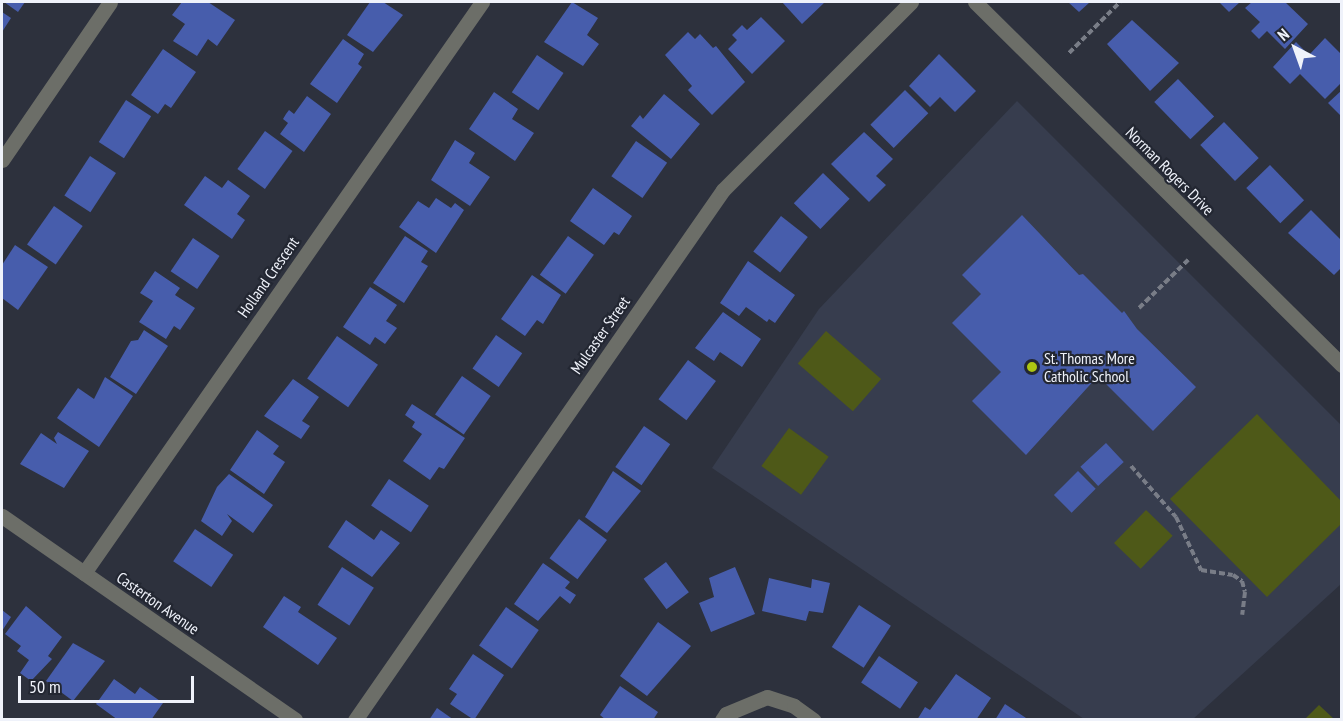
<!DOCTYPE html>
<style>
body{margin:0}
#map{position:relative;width:1343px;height:721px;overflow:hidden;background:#2d313d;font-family:"PT Sans Narrow",sans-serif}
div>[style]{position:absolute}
.built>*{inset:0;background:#373d4e}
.green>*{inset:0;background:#4e5918;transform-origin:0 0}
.building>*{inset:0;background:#475dac;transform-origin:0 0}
.path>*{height:4px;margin-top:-2px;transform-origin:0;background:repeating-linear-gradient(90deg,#797d87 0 6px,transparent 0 9px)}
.minor>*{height:15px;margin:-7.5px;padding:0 7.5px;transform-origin:7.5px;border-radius:7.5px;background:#6c6e68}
.dots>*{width:16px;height:16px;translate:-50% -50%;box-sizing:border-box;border:3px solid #232732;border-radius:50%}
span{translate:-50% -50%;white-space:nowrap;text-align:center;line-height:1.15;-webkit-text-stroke:4.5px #232732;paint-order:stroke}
.street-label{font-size:16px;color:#eff2fa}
.poi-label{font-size:16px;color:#eff2fa}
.left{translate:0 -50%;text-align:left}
.frame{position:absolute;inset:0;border:3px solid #eff2fa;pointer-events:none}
.north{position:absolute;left:1265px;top:18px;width:60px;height:60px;-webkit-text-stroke:4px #232732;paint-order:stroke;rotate:319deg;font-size:16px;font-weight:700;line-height:24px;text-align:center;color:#eff2fa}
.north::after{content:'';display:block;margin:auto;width:21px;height:27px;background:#eff2fa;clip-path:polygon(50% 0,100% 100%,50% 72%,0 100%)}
.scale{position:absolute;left:18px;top:676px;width:176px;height:27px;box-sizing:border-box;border:3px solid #eff2fa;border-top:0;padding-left:8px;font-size:18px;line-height:21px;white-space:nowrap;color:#eff2fa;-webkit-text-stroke:4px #232732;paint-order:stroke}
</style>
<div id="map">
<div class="built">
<div style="clip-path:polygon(1017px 101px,1341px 425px,1341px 584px,1193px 719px,1084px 719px,712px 468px,819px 309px)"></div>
</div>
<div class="green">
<div style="left:826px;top:331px;width:73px;height:43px;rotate:41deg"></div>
<div style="clip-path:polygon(1257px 414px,1341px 501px,1341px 524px,1267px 597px,1170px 499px)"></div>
<div style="left:789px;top:428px;width:49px;height:47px;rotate:36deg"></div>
<div style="left:1146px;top:510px;width:37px;height:46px;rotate:44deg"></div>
<div style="clip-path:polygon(1319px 705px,1334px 719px,1305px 719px)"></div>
</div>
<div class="building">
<div style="clip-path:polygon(4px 2px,25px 2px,18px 12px)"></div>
<div style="clip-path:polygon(182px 2px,208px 2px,235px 20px,217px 46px,208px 39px,197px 56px,173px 41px,185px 24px,172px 15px)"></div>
<div style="clip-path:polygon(370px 2px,383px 2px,403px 15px,373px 52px,347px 35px)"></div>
<div style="clip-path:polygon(572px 2px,598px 18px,587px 35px,599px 44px,583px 66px,544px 42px)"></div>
<div style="clip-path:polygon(782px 2px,825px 2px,802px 24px)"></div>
<div style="clip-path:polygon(1068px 2px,1090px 2px,1079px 12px)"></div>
<div style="clip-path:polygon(1219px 2px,1240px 2px,1229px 12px)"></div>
<div style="clip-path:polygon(1252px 2px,1285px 2px,1308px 24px,1285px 49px,1267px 31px,1259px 39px,1251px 31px,1260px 22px,1245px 8px)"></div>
<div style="clip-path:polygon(2px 12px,11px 18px,2px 32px)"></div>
<div style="clip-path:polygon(761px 17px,785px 41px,752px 74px,728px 49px,737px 40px,732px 35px,742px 25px,747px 30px)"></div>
<div style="clip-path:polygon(1132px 20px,1179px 63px,1150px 91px,1107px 44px)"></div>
<div style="clip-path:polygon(688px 32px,695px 39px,700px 34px,713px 48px,716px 46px,745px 82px,712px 115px,688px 90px,692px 86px,665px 55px)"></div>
<div style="clip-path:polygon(1325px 38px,1342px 55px,1342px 82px,1325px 99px,1300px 74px,1290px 84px,1273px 67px,1296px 42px,1309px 55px)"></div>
<div style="clip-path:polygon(343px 39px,364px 54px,358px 64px,362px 67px,337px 103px,310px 84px)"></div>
<div style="clip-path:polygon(163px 49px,196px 72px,171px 108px,165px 104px,158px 114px,131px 95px)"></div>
<div style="clip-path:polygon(939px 54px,976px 91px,955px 112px,940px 97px,930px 107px,909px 86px)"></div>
<div style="left:537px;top:55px;width:32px;height:45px;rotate:34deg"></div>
<div style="left:1178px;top:79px;width:52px;height:33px;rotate:46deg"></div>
<div style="left:905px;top:90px;width:33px;height:49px;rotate:45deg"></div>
<div style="clip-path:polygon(1342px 90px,1342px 117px,1328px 103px)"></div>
<div style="clip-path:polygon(494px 92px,518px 109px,512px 119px,534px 133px,515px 161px,469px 129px)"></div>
<div style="clip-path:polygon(664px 94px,700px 124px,671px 159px,631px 126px,640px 115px,643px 119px)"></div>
<div style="clip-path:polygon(307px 96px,331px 114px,304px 152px,280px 134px,288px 123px,283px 119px,286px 114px,289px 110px,294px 114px)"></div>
<div style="left:126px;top:100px;width:30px;height:50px;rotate:33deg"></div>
<div style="left:1224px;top:122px;width:50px;height:33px;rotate:46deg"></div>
<div style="left:265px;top:131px;width:34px;height:47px;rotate:36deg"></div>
<div style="clip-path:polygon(864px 132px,893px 159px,876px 176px,886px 185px,869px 202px,831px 164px)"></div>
<div style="clip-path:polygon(455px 140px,475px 153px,469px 163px,490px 177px,470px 206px,431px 180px)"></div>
<div style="left:636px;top:141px;width:38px;height:43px;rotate:35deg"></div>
<div style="left:90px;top:156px;width:31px;height:47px;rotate:33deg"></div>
<div style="left:1270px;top:165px;width:49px;height:33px;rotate:46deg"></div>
<div style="left:823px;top:173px;width:37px;height:42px;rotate:44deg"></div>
<div style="clip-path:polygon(205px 176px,222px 188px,228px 180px,250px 196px,237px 214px,245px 220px,232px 239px,184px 205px)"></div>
<div style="clip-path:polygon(593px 188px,632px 216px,619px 235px,614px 232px,604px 245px,570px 221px)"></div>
<div style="clip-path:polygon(436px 198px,451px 208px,455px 203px,464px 210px,436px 253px,399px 227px,418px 201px,429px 208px)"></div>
<div style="left:54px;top:206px;width:35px;height:47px;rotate:35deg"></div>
<div style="clip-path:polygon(1311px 210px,1342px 241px,1342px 267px,1334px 275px,1288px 233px)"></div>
<div style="clip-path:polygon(1022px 215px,1079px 275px,1083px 274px,1122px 313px,1124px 311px,1137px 329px,1196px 387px,1153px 431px,1098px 376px,1026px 455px,972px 401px,1001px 372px,952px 323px,981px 294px,962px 275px)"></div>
<div style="left:781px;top:216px;width:34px;height:45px;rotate:38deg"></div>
<div style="clip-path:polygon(405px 236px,428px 251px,421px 262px,428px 266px,404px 303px,373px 283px)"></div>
<div style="left:568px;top:236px;width:32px;height:48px;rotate:36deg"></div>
<div style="left:193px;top:238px;width:32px;height:40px;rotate:34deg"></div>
<div style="clip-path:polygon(15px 245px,48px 267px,18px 310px,2px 298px,2px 265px)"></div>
<div style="clip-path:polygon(748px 261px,795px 295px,775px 323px,769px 319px,767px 322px,746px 307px,739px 316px,720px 303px)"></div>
<div style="clip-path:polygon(155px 271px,180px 288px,175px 295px,195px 308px,180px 330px,174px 326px,166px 339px,139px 322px,153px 301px,140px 293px)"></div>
<div style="clip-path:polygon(532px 275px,561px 295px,543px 324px,537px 320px,525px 336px,501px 319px)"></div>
<div style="clip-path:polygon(370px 287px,397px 305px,386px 321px,397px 328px,385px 344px,375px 337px,370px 345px,343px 327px)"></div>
<div style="clip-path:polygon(723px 312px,761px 339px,742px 367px,720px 352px,714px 361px,695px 348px)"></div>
<div style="clip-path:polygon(144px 330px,168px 346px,136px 394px,110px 377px,131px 341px,138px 340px)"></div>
<div style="left:496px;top:335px;width:32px;height:41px;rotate:35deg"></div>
<div style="left:337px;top:336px;width:50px;height:52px;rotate:35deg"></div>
<div style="left:688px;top:360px;width:35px;height:49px;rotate:37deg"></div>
<div style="left:462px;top:376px;width:35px;height:47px;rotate:35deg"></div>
<div style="clip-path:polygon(105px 377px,133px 396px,99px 447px,57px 418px,78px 388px,94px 399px)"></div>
<div style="clip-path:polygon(293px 379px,319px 397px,302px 421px,310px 426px,301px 439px,264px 416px)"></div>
<div style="clip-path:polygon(412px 404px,465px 438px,444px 469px,439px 467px,430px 480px,403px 461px,422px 434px,412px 427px,415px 422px,405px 415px)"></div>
<div style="left:644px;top:426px;width:32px;height:50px;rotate:35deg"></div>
<div style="clip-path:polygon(257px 430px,279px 446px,273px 454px,285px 462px,264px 494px,230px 470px)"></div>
<div style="clip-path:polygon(58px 432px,89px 451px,64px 488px,20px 464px,41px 433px,57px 444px,54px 438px)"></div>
<div style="left:1106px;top:443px;width:26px;height:35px;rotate:47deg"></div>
<div style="clip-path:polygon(613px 471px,641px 491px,607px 533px,585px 517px)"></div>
<div style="left:1078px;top:471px;width:25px;height:34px;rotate:45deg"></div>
<div style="clip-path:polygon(229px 474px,273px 505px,253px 533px,227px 514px,232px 521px,222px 536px,201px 521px,217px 487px)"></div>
<div style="left:389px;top:479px;width:48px;height:32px;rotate:34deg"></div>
<div style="left:579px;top:519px;width:35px;height:49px;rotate:37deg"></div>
<div style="clip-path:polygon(346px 520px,374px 540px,381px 530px,400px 543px,372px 577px,328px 547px)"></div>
<div style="left:195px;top:529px;width:46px;height:39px;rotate:34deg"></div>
<div style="left:666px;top:562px;width:38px;height:28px;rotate:53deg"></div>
<div style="clip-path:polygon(543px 563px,570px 582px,565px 588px,576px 595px,570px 604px,560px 596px,538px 621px,514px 604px)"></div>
<div style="left:342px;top:567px;width:38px;height:45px;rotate:33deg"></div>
<div style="clip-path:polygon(735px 567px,755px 614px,711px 632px,699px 603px,714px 597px,709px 578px)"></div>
<div style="clip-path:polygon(769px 578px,811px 588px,812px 579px,830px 583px,823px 613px,809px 611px,806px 621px,762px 611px)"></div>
<div style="clip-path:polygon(284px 596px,301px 607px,298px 612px,337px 638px,318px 665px,263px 627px)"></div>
<div style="left:859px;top:605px;width:38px;height:50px;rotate:33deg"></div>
<div style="clip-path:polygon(26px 606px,62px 637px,48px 656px,52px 659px,31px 681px,20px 673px,29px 660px,17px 651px,21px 646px,5px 634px)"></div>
<div style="left:506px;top:607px;width:40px;height:47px;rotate:35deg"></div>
<div style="clip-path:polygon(2px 610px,11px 617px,2px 631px)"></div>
<div style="clip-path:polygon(658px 622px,691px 646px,647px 696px,620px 676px)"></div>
<div style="clip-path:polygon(73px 643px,105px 661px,73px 701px,46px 681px)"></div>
<div style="clip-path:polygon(473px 654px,504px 675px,474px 720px,450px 704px,457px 694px,449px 689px)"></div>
<div style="left:879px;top:656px;width:47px;height:32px;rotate:34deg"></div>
<div style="clip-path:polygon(956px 674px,991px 698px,976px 720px,917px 720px,925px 707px,930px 710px)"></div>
<div style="clip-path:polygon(114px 679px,135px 694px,140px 687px,163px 703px,151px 720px,118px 720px,96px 704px)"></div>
<div style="clip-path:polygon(620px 686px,658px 712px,653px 720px,606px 720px,600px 715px)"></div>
<div style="clip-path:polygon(1005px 704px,1029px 720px,995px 720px)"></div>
<div style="clip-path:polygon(437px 708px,454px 720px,429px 720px)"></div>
</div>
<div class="path">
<div style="left:1069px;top:53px;width:72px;rotate:-45deg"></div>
<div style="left:1139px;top:308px;width:69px;rotate:-44.4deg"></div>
<div style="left:1131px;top:466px;width:68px;rotate:48.6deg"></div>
<div style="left:1176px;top:517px;width:59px;rotate:64.7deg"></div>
<div style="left:1201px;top:570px;width:32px;rotate:9deg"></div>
<div style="left:1233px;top:575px;width:11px;rotate:34deg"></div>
<div style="left:1242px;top:581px;width:11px;rotate:75deg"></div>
<div style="left:1245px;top:592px;width:23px;rotate:97deg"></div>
</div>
<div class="minor">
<div style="left:975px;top:2px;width:516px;rotate:44.69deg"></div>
<div style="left:2px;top:160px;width:191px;rotate:-55.6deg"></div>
<div style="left:2px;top:516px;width:357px;rotate:34.8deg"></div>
<div style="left:84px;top:573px;width:696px;rotate:-55.12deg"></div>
<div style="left:355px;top:720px;width:645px;rotate:-55.23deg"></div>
<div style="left:723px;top:190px;width:266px;rotate:-45deg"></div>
<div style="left:722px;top:720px;width:7px;rotate:-56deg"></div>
<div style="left:726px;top:714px;width:44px;rotate:-22.5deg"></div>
<div style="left:767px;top:697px;width:28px;rotate:18deg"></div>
<div style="left:794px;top:706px;width:24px;rotate:36deg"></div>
</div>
<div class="dots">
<div style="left:1032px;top:367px;background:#acc612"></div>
</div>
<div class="street-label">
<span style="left:1170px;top:171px;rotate:45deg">Norman Rogers Drive</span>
<span style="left:268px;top:277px;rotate:-55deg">Holland Crescent</span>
<span style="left:600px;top:335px;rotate:-55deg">Mulcaster Street</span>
<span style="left:158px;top:603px;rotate:35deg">Casterton Avenue</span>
</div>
<div class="poi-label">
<span class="left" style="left:1044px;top:367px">St. Thomas More<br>Catholic School</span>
</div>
<div class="frame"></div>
<div class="north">N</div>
<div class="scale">50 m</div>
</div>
